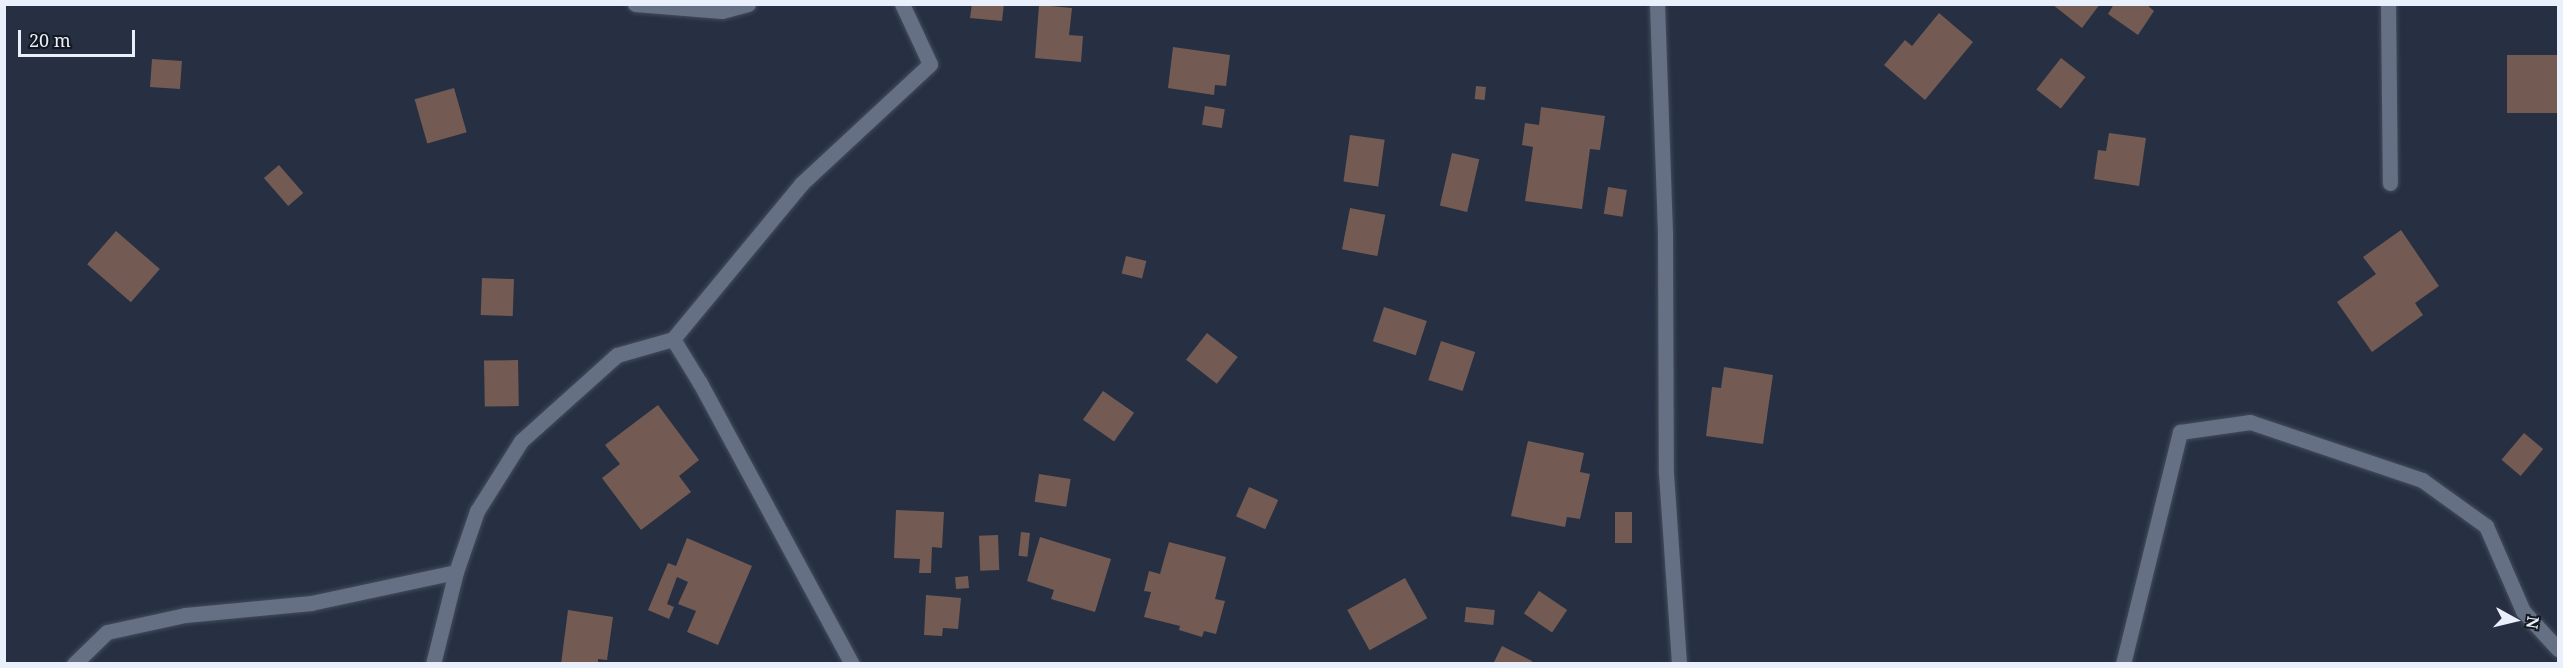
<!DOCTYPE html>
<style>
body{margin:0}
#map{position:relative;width:2563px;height:668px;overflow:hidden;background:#263042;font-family:"Noto Serif",serif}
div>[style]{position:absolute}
.building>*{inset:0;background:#735b53;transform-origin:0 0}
.roads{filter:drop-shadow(0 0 2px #434c5b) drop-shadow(0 0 2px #434c5b)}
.minor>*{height:15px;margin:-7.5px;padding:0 7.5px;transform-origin:7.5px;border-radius:7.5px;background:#657085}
span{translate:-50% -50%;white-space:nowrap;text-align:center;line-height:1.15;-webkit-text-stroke:4.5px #131820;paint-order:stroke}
.frame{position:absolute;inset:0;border:6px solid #e9effb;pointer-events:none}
.north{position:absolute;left:2485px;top:590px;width:60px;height:60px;-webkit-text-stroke:4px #131820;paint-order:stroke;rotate:98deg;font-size:16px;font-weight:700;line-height:24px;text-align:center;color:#e9effb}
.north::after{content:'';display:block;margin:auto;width:21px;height:27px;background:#e9effb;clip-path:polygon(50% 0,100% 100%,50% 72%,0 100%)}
.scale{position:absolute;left:18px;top:30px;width:117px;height:27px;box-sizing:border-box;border:3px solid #e9effb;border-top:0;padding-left:8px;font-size:18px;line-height:21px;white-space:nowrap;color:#e9effb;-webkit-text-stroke:4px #131820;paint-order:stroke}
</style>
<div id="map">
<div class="building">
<div style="clip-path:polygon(972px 4px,1004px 4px,1002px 21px,970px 18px)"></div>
<div style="clip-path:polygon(2052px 4px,2100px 4px,2082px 28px)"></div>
<div style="clip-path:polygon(2114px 4px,2146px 4px,2154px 11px,2138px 35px,2108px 14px)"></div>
<div style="clip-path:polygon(1039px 5px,1072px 8px,1069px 35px,1083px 36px,1081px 62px,1035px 58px)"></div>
<div style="clip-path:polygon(1939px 13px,1973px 42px,1925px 100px,1884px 65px,1905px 40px,1912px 46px)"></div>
<div style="clip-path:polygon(1173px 47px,1230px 55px,1226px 86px,1215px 85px,1214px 95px,1168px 88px)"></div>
<div style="left:2558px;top:55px;width:58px;height:51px;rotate:90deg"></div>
<div style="left:2061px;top:58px;width:31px;height:40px;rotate:38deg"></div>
<div style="left:152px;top:59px;width:30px;height:28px;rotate:4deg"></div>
<div style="left:1476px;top:86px;width:10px;height:13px;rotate:6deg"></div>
<div style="left:454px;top:88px;width:46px;height:41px;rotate:74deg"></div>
<div style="left:1205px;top:106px;width:20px;height:19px;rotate:9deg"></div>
<div style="clip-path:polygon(1541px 107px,1605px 116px,1600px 150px,1590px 149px,1582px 209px,1525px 201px,1533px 147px,1522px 145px,1525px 123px,1539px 125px)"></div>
<div style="clip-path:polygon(2109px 133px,2146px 138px,2139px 186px,2094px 179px,2098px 150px,2106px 151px)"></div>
<div style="left:1350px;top:135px;width:35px;height:47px;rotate:8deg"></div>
<div style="left:1452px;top:153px;width:28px;height:54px;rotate:13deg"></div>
<div style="left:279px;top:165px;width:37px;height:20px;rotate:49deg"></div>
<div style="left:1608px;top:187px;width:19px;height:27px;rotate:9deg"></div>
<div style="left:1350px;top:208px;width:36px;height:42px;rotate:11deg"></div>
<div style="clip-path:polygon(2401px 230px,2439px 286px,2415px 303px,2423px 315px,2372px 352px,2337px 302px,2376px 274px,2363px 257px)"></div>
<div style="left:116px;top:231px;width:58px;height:44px;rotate:41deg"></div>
<div style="left:1126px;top:256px;width:21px;height:18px;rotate:14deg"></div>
<div style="left:482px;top:278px;width:32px;height:37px;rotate:2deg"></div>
<div style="left:1384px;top:307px;width:45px;height:36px;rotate:18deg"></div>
<div style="left:1207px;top:333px;width:39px;height:34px;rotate:38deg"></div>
<div style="left:1441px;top:341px;width:36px;height:41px;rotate:18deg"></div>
<div style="left:518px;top:360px;width:46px;height:34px;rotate:89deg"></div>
<div style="clip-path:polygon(1724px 367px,1773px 375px,1763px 444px,1706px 436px,1712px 387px,1721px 388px)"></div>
<div style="left:1103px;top:391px;width:38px;height:35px;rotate:35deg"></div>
<div style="clip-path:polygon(658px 405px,699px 460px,679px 476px,691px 492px,641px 530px,602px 478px,620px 464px,605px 445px)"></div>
<div style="left:2524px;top:433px;width:25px;height:35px;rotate:40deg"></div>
<div style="clip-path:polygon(1528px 441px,1584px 453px,1580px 472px,1590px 474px,1580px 519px,1567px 517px,1565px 527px,1511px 516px)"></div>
<div style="left:1039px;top:474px;width:32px;height:28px;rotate:9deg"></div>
<div style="left:1249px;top:487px;width:32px;height:32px;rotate:24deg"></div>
<div style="clip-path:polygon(896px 510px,944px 512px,942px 548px,932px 547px,931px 573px,919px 573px,920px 559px,894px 558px)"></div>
<div style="left:1615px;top:512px;width:17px;height:31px"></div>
<div style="left:1021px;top:532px;width:9px;height:24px;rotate:6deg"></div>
<div style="left:998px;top:535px;width:35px;height:19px;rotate:88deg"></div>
<div style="clip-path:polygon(1040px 537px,1111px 559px,1095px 612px,1051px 599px,1054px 590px,1027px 581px)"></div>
<div style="clip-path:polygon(687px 538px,752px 566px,718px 645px,687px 632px,696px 611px,678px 604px,688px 582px,677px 577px,667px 604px,674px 607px,669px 619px,648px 610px,668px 563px,676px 566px)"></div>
<div style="clip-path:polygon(1169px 542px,1226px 557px,1215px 599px,1225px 601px,1216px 634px,1204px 631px,1202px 637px,1179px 630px,1180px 626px,1144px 617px,1151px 592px,1144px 591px,1149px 571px,1160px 574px)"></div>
<div style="left:968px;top:576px;width:12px;height:13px;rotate:85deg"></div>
<div style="left:1405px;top:578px;width:46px;height:66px;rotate:61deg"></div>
<div style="left:1539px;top:591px;width:34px;height:27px;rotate:34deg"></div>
<div style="clip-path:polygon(926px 595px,961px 598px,958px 629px,943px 628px,942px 636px,924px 635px)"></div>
<div style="left:1466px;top:607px;width:29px;height:15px;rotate:6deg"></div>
<div style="clip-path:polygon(568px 610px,613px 617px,607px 660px,598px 659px,598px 664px,561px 664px)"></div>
<div style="clip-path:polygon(1502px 646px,1532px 661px,1530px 664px,1493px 664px)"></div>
</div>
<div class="roads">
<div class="minor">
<div style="left:635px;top:4px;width:87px;rotate:4.6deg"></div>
<div style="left:722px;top:11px;width:27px;rotate:-15deg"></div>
<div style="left:1657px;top:4px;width:231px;rotate:88deg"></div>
<div style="left:1665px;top:235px;width:238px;rotate:89.8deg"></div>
<div style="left:1666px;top:473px;width:191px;rotate:86.1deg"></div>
<div style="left:2388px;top:4px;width:179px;rotate:89.4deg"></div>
<div style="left:673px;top:339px;width:52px;rotate:58.5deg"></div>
<div style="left:700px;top:383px;width:319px;rotate:61.6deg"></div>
<div style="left:74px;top:664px;width:46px;rotate:-44.1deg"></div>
<div style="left:107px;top:632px;width:80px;rotate:-12.3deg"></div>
<div style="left:185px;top:615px;width:127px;rotate:-5.4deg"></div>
<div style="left:311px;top:603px;width:148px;rotate:-12.1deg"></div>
<div style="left:433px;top:664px;width:95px;rotate:-76deg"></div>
<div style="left:456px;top:572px;width:65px;rotate:-71deg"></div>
<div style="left:477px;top:511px;width:83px;rotate:-57.8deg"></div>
<div style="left:521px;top:441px;width:129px;rotate:-41.9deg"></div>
<div style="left:617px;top:355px;width:58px;rotate:-15.9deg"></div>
<div style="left:673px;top:339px;width:201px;rotate:-50.4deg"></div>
<div style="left:801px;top:184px;width:176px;rotate:-42.9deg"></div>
<div style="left:930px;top:64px;width:66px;rotate:-115deg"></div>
<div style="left:2123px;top:664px;width:239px;rotate:-76.2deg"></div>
<div style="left:2180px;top:432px;width:71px;rotate:-8.1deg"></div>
<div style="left:2250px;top:422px;width:182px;rotate:18.6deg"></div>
<div style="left:2422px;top:480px;width:79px;rotate:35.7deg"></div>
<div style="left:2486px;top:526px;width:93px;rotate:66.5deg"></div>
<div style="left:2523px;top:611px;width:52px;rotate:47.4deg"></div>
</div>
</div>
<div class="frame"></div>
<div class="north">N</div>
<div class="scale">20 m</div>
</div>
